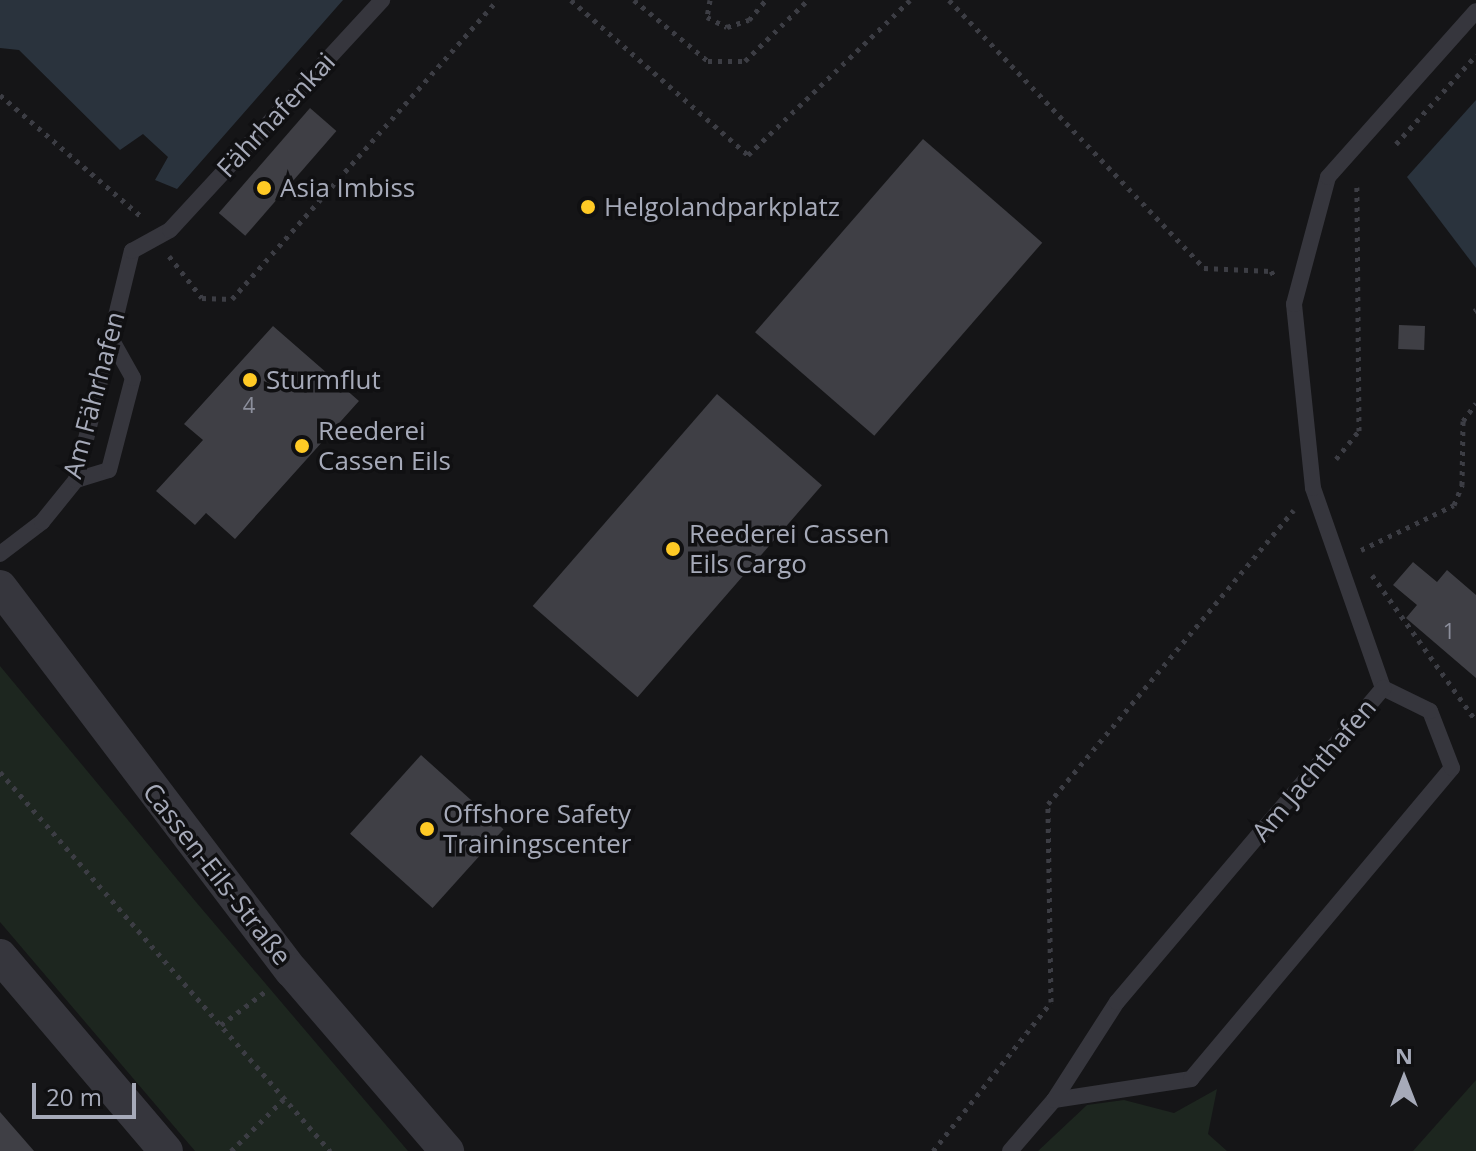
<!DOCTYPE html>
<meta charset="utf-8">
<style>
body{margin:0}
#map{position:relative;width:1476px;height:1151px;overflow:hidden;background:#151517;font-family:"Open Sans",sans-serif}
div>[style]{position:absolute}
.green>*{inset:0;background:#1d261f}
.water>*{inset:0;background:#2a333d}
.pier>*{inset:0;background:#151517;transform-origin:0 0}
.building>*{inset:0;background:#3f3f45;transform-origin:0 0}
.path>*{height:5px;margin-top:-2.5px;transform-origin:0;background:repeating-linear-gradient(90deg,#3c3d44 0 4px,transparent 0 10px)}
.lane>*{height:16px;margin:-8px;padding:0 8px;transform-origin:8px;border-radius:8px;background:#36363d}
.street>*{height:34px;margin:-17px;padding:0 17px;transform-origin:17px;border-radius:17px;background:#36363d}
.dots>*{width:22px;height:22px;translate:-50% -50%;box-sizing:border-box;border:4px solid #101012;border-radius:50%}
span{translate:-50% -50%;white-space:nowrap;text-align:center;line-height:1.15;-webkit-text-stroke:7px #101012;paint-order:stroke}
.number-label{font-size:22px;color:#8c8f9c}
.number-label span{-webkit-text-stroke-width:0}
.street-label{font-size:26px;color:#a6aab9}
.poi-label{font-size:26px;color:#a6aab9}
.left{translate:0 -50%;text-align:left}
.north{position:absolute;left:1364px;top:1039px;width:80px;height:80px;-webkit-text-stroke:6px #101012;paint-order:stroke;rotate:0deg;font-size:22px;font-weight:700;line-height:32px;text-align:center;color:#a6aab9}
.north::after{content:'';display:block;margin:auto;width:28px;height:36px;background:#a6aab9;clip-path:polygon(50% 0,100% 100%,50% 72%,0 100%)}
.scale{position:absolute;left:32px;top:1083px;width:104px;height:36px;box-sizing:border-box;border:4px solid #a6aab9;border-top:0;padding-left:10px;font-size:24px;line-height:28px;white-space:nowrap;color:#a6aab9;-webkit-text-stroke:6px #101012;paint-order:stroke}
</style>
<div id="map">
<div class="green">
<div style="clip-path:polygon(0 666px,196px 902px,408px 1151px,195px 1151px,0 922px)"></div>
<div style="clip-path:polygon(1476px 1080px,1476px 1151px,1413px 1151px)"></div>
<div style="clip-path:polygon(1217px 1089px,1208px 1134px,1227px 1151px,1038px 1151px,1087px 1105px,1124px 1100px,1174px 1113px)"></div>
</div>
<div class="water">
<div style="clip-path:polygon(0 0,343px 0,177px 189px,155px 180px,168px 157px,143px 134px,120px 150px,19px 50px,0 48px)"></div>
<div style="clip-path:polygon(1476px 100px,1476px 268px,1407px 177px)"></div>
</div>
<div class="pier">
<div style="left:343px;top:0;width:4px;height:252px"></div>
</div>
<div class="building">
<div style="left:310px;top:108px;width:35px;height:139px;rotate:41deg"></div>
<div style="left:923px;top:139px;width:158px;height:256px;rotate:41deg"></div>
<div style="left:1399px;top:325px;width:26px;height:24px;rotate:2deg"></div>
<div style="clip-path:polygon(273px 326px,359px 401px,235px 539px,206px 513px,195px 525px,156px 491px,203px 440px,184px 424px)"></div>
<div style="left:717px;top:394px;width:139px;height:281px;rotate:41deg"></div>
<div style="clip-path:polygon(1413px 562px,1437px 582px,1447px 570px,1476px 595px,1476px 678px,1406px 618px,1417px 605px,1393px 585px)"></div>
<div style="left:421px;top:755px;width:111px;height:106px;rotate:42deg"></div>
<div style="clip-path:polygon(0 1112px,34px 1151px,0 1151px)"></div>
</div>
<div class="path">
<div style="left:571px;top:0;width:235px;rotate:41.2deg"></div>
<div style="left:748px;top:155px;width:224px;rotate:-43.7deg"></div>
<div style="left:634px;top:0;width:96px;rotate:39.5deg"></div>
<div style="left:708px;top:61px;width:37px"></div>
<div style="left:745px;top:61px;width:88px;rotate:-44.1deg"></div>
<div style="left:710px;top:0;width:17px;rotate:100deg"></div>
<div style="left:707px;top:17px;width:22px;rotate:27deg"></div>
<div style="left:727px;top:27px;width:23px;rotate:-18deg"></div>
<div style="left:749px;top:20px;width:26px;rotate:-50deg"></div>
<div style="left:949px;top:0;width:370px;rotate:46.4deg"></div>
<div style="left:1204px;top:268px;width:67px;rotate:2.6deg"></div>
<div style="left:1271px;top:271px;width:9px;rotate:58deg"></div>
<div style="left:0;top:95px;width:189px;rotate:40.7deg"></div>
<div style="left:1396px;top:144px;width:120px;rotate:-48deg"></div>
<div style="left:169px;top:256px;width:53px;rotate:51.8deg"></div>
<div style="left:202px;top:298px;width:30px;rotate:2deg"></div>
<div style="left:232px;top:299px;width:400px;rotate:-48.4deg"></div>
<div style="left:1474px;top:311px;width:2px;rotate:-27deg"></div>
<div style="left:1336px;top:459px;width:36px;rotate:-51deg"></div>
<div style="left:1359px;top:431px;width:244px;rotate:-90.5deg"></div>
<div style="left:1361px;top:550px;width:103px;rotate:-25.8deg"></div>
<div style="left:1454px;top:505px;width:22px;rotate:-68deg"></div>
<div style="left:1462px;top:485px;width:64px;rotate:-89.1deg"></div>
<div style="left:1463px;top:421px;width:22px;rotate:-54deg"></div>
<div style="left:1372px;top:575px;width:179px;rotate:54.5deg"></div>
<div style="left:0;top:772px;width:503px;rotate:48.95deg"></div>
<div style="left:221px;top:1025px;width:56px;rotate:-37.1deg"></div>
<div style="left:231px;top:1151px;width:74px;rotate:-44.5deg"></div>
<div style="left:933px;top:1151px;width:190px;rotate:-51.6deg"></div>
<div style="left:1051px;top:1002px;width:198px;rotate:-90.9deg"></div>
<div style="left:1048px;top:804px;width:383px;rotate:-50.1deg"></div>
</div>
<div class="lane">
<div style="left:76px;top:480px;width:34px;rotate:-17deg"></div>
<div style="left:109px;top:470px;width:95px;rotate:-75.4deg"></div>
<div style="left:133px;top:378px;width:47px;rotate:-119.3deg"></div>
<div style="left:0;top:554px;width:53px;rotate:-37.3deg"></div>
<div style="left:42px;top:522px;width:54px;rotate:-51deg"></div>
<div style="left:76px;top:480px;width:236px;rotate:-76.3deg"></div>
<div style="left:132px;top:251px;width:43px;rotate:-28.9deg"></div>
<div style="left:170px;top:230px;width:313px;rotate:-47.3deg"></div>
<div style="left:1383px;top:688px;width:212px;rotate:-109.3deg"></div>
<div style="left:1313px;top:488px;width:185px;rotate:-95.9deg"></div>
<div style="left:1294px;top:304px;width:131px;rotate:-75deg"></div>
<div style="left:1328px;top:177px;width:222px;rotate:-48.3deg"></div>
<div style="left:1054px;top:1100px;width:139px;rotate:-8.7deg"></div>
<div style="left:1191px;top:1079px;width:406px;rotate:-50deg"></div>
<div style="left:1452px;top:768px;width:61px;rotate:-111.1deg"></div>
<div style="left:1430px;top:711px;width:52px;rotate:-153.9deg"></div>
<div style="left:1010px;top:1151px;width:67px;rotate:-49.2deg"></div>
<div style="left:1054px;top:1100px;width:117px;rotate:-57.3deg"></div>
<div style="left:1117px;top:1002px;width:412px;rotate:-49.7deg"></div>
</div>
<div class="street">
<div style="left:0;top:587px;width:482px;rotate:52.8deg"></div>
<div style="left:292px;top:971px;width:238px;rotate:49.3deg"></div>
<div style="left:0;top:956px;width:256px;rotate:49.6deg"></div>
</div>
<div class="dots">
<div style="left:264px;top:188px;background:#ffca25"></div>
<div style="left:588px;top:207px;background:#ffca25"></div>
<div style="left:250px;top:380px;background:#ffca25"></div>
<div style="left:302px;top:446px;background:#ffca25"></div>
<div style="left:673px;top:549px;background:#ffca25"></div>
<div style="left:427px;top:829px;background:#ffca25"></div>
</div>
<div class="number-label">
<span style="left:249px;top:405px">4</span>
<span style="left:1449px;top:631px">1</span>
</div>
<div class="street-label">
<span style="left:276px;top:115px;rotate:-47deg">Fährhafenkai</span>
<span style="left:94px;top:395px;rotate:-75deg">Am Fährhafen</span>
<span style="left:1314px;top:770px;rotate:-50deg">Am Jachthafen</span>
<span style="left:217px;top:874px;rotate:52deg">Cassen-Eils-Straße</span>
</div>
<div class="poi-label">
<span class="left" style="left:280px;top:188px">Asia Imbiss</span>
<span class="left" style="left:604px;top:207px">Helgolandparkplatz</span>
<span class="left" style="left:266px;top:380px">Sturmflut</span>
<span class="left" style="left:318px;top:446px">Reederei<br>Cassen Eils</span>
<span class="left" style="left:689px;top:549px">Reederei Cassen<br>Eils Cargo</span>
<span class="left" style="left:443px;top:829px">Offshore Safety<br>Trainingscenter</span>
</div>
<div class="north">N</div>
<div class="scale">20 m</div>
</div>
